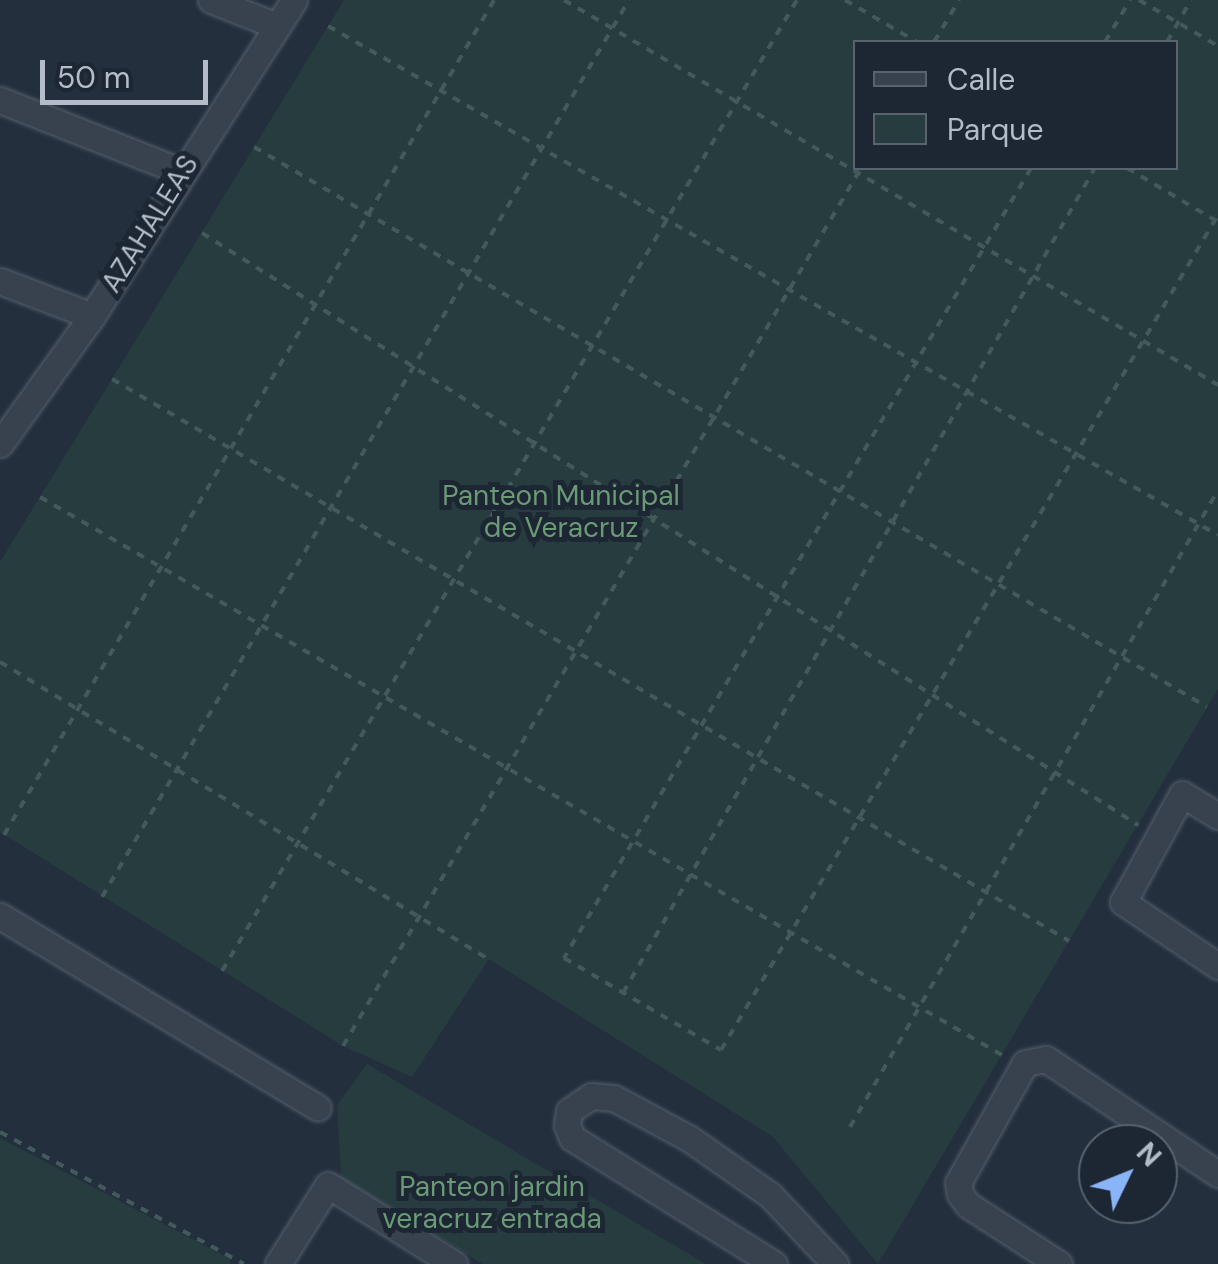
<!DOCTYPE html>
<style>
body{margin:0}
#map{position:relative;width:1218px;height:1264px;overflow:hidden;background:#242f3e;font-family:"DM Sans",sans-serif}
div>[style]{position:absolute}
.green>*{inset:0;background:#263c3f}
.path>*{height:4px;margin-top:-2px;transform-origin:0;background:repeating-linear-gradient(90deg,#44595c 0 8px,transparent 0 16px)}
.roads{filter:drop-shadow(0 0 2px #565f6c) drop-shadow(0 0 2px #565f6c)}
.minor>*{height:25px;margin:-12.5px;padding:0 12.5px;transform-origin:12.5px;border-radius:12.5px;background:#38414e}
span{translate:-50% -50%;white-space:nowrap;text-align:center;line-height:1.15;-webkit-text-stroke:10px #1d2633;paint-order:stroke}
.street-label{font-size:28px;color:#b4bcc9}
.park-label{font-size:28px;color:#6b9a76}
.legend{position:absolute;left:853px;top:40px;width:325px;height:130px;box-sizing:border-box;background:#1d2633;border:2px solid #59626f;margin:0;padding:12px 18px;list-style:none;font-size:30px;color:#b4bcc9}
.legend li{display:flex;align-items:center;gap:20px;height:50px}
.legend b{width:50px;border:2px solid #59626f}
.north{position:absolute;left:1078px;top:1124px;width:100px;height:100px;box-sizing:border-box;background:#1d2633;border:2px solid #59626f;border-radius:50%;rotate:47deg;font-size:28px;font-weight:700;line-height:40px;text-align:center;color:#b4bcc9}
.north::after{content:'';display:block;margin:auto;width:35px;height:45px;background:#8ab4f8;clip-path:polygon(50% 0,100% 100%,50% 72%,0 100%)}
.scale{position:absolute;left:40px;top:60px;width:168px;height:45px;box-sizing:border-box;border:5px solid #b4bcc9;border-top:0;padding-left:12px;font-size:30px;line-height:35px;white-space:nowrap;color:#b4bcc9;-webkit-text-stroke:8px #1d2633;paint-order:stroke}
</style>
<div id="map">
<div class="green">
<div style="clip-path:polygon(evenodd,344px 0,1218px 0,1218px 689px,878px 1264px,773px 1137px,489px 959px,412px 1077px,343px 1046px,0 832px,0 562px,344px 0,856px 42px,1176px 42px,1176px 168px,856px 168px,856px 42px)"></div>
<div style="clip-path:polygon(367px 1064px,706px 1264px,483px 1264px,341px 1178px,337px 1105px)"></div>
<div style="clip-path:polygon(0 1138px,230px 1259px,230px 1264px,0 1264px)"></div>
</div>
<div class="path">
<div style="left:564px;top:0;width:759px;rotate:30.48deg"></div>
<div style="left:845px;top:0;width:83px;rotate:30.3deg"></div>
<div style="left:1139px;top:0;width:91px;rotate:30.2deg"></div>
<div style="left:328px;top:26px;width:1025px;rotate:29.77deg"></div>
<div style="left:934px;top:42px;width:49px;rotate:-59.2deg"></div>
<div style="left:1105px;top:42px;width:49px;rotate:-59.2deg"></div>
<div style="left:1167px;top:42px;width:48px;rotate:-60.3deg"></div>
<div style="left:254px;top:147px;width:1105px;rotate:30.44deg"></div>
<div style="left:1031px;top:168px;width:918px;rotate:120.59deg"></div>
<div style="left:564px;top:958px;width:182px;rotate:30.4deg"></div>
<div style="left:721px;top:1050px;width:972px;rotate:-59.24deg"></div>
<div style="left:1127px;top:168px;width:106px;rotate:30.7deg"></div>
<div style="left:202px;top:233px;width:1108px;rotate:32.31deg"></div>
<div style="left:112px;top:379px;width:1110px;rotate:30.42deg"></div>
<div style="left:40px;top:497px;width:1112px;rotate:30.12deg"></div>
<div style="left:0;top:662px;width:571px;rotate:31.32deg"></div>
<div style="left:4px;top:835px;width:968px;rotate:-59.59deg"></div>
<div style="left:102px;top:897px;width:1040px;rotate:-59.57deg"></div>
<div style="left:222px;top:971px;width:1128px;rotate:-59.37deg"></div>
<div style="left:623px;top:993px;width:950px;rotate:-60.23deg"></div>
<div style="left:343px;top:1046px;width:1019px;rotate:-59.46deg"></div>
<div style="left:850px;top:1127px;width:736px;rotate:-59.98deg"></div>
<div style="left:0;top:1132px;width:277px;rotate:28.4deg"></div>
</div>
<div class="roads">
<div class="minor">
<div style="left:211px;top:0;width:71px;rotate:21.5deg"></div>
<div style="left:0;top:100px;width:197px;rotate:21.5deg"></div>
<div style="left:0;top:281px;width:98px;rotate:20.8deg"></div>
<div style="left:0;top:444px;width:158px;rotate:-54.3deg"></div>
<div style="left:92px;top:316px;width:375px;rotate:-57.4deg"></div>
<div style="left:1218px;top:816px;width:42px;rotate:-148.6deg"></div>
<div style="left:1182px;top:794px;width:123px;rotate:118.6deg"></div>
<div style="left:1123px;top:902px;width:115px;rotate:34deg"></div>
<div style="left:0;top:916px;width:371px;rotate:31.1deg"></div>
<div style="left:278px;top:1264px;width:93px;rotate:-57.7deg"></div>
<div style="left:328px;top:1185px;width:149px;rotate:32.1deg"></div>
<div style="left:774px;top:1264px;width:238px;rotate:-148deg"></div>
<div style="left:572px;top:1138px;width:14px;rotate:-111deg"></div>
<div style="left:567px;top:1125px;width:14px;rotate:-82deg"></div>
<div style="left:569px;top:1111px;width:27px;rotate:-34deg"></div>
<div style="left:591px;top:1096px;width:23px;rotate:5deg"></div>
<div style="left:614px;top:1098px;width:86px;rotate:28.3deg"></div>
<div style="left:690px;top:1139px;width:98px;rotate:35deg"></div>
<div style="left:770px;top:1195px;width:95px;rotate:46.7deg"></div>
<div style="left:1059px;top:1264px;width:108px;rotate:-147deg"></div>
<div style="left:968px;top:1205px;width:14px;rotate:-126deg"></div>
<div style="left:960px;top:1194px;width:11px;rotate:-100deg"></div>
<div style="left:958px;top:1183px;width:137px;rotate:-60.8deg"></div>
<div style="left:1025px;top:1063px;width:21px;rotate:-11deg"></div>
<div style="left:1046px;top:1059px;width:207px;rotate:33.8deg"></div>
</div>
</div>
<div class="street-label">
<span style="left:150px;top:224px;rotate:-58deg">AZAHALEAS</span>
</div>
<div class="park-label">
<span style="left:561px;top:512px">Panteon Municipal<br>de Veracruz</span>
<span style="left:492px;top:1203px">Panteon jardin<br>veracruz entrada</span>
</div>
<ul class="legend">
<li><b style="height:12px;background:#38414e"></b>Calle</li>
<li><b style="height:28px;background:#263c3f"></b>Parque</li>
</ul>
<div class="north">N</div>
<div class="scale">50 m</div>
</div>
